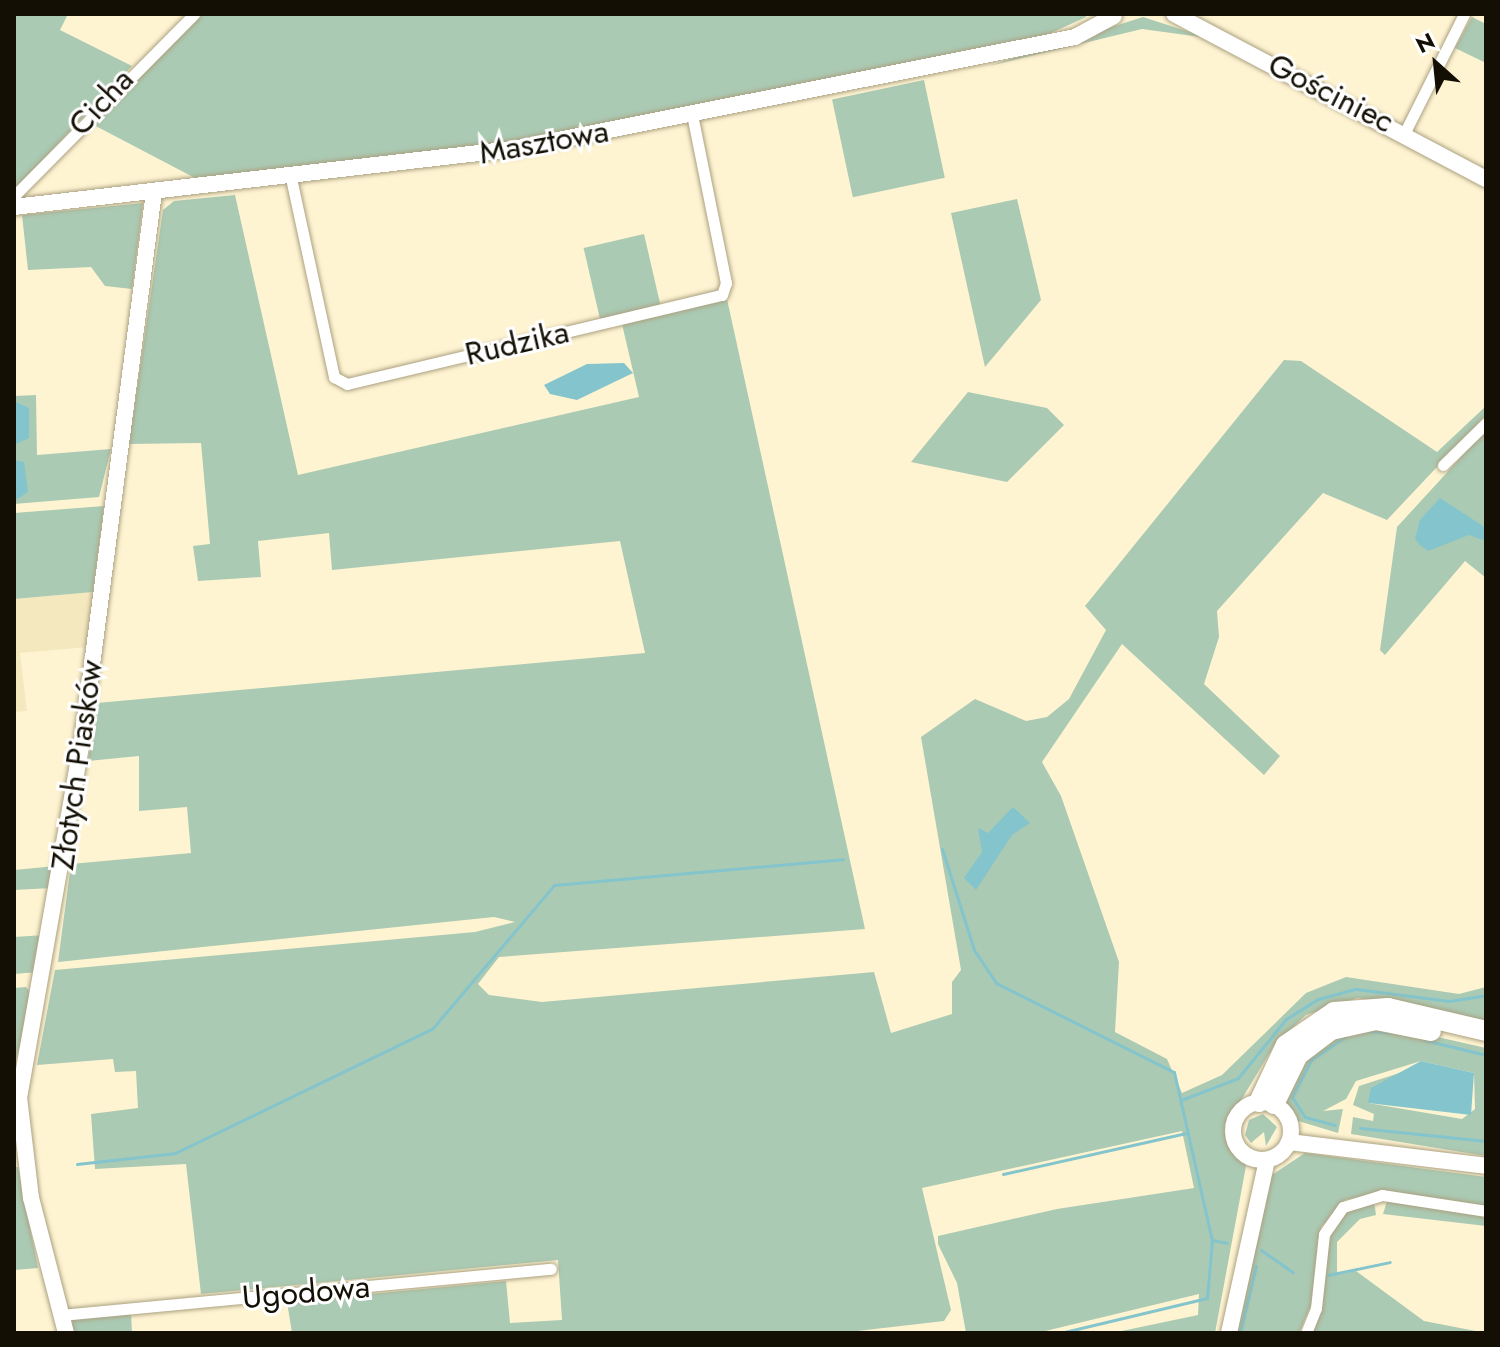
<!DOCTYPE html>
<meta charset="utf-8">
<style>
body{margin:0}
#map{position:relative;width:1500px;height:1347px;overflow:hidden;background:#fff4d2;font-family:Jost,sans-serif}
div>[style]{position:absolute}
.built>*{inset:0;background:#f4e8bf}
.green>*{inset:0;background:#abcab3;transform-origin:0 0}
.water>*{inset:0;background:#84c4cc}
.stream>*{height:3px;margin:-1.5px;padding:0 1.5px;transform-origin:1.5px;border-radius:1.5px;background:#84c4cc}
.roads{filter:drop-shadow(0 0 2px #aba181) drop-shadow(0 0 2px #aba181)}
.street>*{height:11px;margin:-5.5px;padding:0 5.5px;transform-origin:5.5px;border-radius:5.5px;background:#fff}
.secondary>*{height:16px;margin:-8px;padding:0 8px;transform-origin:8px;border-radius:8px;background:#fff}
.secondary>.ring{margin:-8px;padding:0;box-sizing:content-box;background:none;border:16px solid #fff;border-radius:50%}
.highway>*{height:20px;margin:-10px;padding:0 10px;transform-origin:10px;border-radius:10px;background:#fff}
span{translate:-50% -50%;white-space:nowrap;text-align:center;line-height:1.15;-webkit-text-stroke:6px #fff;paint-order:stroke}
.street-label{font-size:32px;color:#130f04}
.frame{position:absolute;inset:0;border:16px solid #130f04;pointer-events:none}
.north{position:absolute;left:1396px;top:24px;width:80px;height:80px;-webkit-text-stroke:6px #fff;paint-order:stroke;rotate:333deg;font-size:22px;font-weight:700;line-height:32px;text-align:center;color:#130f04}
.north::after{content:'';display:block;margin:auto;width:28px;height:36px;background:#130f04;clip-path:polygon(50% 0,100% 100%,50% 72%,0 100%)}
</style>
<div id="map">
<div class="built">
<div style="clip-path:polygon(93px 592px,88px 647px,20px 653px,27px 711px,14px 712px,14px 599px)"></div>
</div>
<div class="green">
<div style="clip-path:polygon(14px 14px,68px 14px,60px 30px,132px 66px,14px 190px)"></div>
<div style="clip-path:polygon(200px 14px,1085px 14px,1086px 17px,1049px 34px,495px 146px,195px 178px,88px 122px)"></div>
<div style="clip-path:polygon(1143px 17px,1208px 38px,1142px 29px,989px 66px)"></div>
<div style="clip-path:polygon(1472px 17px,1486px 24px,1486px 63px,1455px 48px)"></div>
<div style="left:924px;top:80px;width:100px;height:94px;rotate:78deg"></div>
<div style="clip-path:polygon(235px 195px,298px 475px,639px 397px,622px 324px,727px 299px,865px 929px,499px 957px,478px 984px,489px 995px,542px 1002px,874px 972px,891px 1033px,952px 1014px,952px 982px,961px 970px,921px 737px,975px 699px,1026px 721px,1047px 717px,1069px 699px,1106px 630px,1085px 606px,1284px 360px,1301px 361px,1437px 452px,1486px 406px,1486px 415px,1387px 520px,1323px 493px,1217px 611px,1219px 637px,1204px 684px,1280px 756px,1264px 775px,1122px 644px,1042px 762px,1061px 796px,1119px 962px,1115px 1032px,1167px 1059px,1182px 1093px,1222px 1075px,1306px 993px,1346px 977px,1459px 994px,1486px 987px,1486px 1023px,1358px 998px,1306px 1015px,1275px 1044px,1226px 1125px,1246px 1166px,1215px 1333px,1112px 1333px,1198px 1315px,1199px 1294px,1037px 1333px,966px 1333px,957px 1283px,938px 1244px,938px 1236px,1057px 1209px,1194px 1188px,1182px 1131px,922px 1188px,951px 1310px,944px 1321px,840px 1333px,292px 1333px,287px 1302px,506px 1281px,510px 1323px,562px 1320px,558px 1260px,201px 1294px,186px 1164px,95px 1169px,91px 1114px,138px 1108px,136px 1071px,115px 1072px,113px 1059px,37px 1065px,55px 970px,475px 932px,515px 922px,494px 917px,58px 962px,71px 864px,191px 853px,187px 807px,139px 811px,139px 756px,88px 761px,97px 703px,645px 653px,620px 541px,332px 570px,329px 533px,258px 541px,261px 577px,198px 581px,193px 546px,210px 544px,201px 443px,129px 444px,163px 210px,174px 201px)"></div>
<div style="clip-path:polygon(1017px 199px,1041px 300px,985px 367px,951px 213px)"></div>
<div style="clip-path:polygon(143px 203px,132px 289px,105px 286px,91px 267px,28px 270px,22px 215px)"></div>
<div style="left:644px;top:234px;width:74px;height:62px;rotate:77deg"></div>
<div style="clip-path:polygon(968px 392px,1047px 408px,1064px 425px,1007px 482px,911px 462px)"></div>
<div style="clip-path:polygon(36px 395px,37px 455px,111px 449px,99px 497px,14px 504px,14px 396px)"></div>
<div style="clip-path:polygon(1486px 430px,1486px 578px,1465px 561px,1385px 655px,1380px 650px,1397px 527px)"></div>
<div style="clip-path:polygon(104px 506px,93px 592px,14px 599px,14px 513px)"></div>
<div style="clip-path:polygon(56px 866px,52px 888px,14px 890px,14px 870px)"></div>
<div style="clip-path:polygon(45px 935px,38px 972px,14px 974px,14px 937px)"></div>
<div style="clip-path:polygon(26px 987px,33px 996px,14px 1067px,14px 988px)"></div>
<div style="clip-path:polygon(1389px 1026px,1486px 1048px,1486px 1156px,1351px 1134px,1353px 1117px,1373px 1121px,1374px 1114px,1353px 1105px,1359px 1086px,1421px 1066px,1368px 1103px,1462px 1119px,1475px 1109px,1474px 1073px,1421px 1061px,1356px 1081px,1346px 1099px,1323px 1111px,1343px 1109px,1338px 1133px,1295px 1120px,1283px 1100px,1286px 1082px,1327px 1035px)"></div>
<div style="clip-path:polygon(1263px 1114px,1277px 1127px,1266px 1146px,1264px 1132px,1251px 1143px,1245px 1135px,1249px 1120px)"></div>
<div style="clip-path:polygon(1305px 1153px,1486px 1177px,1486px 1207px,1389px 1191px,1345px 1200px,1321px 1227px,1313px 1301px,1299px 1333px,1235px 1333px,1269px 1177px)"></div>
<div style="clip-path:polygon(14px 1167px,18px 1167px,38px 1268px,14px 1270px)"></div>
<div style="clip-path:polygon(1374px 1201px,1376px 1215px,1360px 1219px,1337px 1242px,1337px 1275px,1356px 1271px,1424px 1321px,1486px 1333px,1312px 1333px,1332px 1228px,1349px 1209px)"></div>
<div style="clip-path:polygon(1387px 1201px,1486px 1215px,1486px 1226px,1383px 1214px)"></div>
<div style="clip-path:polygon(131px 1313px,132px 1333px,71px 1333px,73px 1319px)"></div>
</div>
<div class="water">
<div style="clip-path:polygon(624px 363px,633px 373px,577px 400px,550px 394px,544px 385px,587px 364px)"></div>
<div style="clip-path:polygon(14px 401px,29px 408px,29px 438px,14px 445px)"></div>
<div style="clip-path:polygon(14px 460px,24px 462px,28px 492px,14px 501px)"></div>
<div style="clip-path:polygon(1440px 498px,1486px 528px,1486px 541px,1469px 535px,1428px 551px,1421px 546px,1415px 539px,1420px 520px)"></div>
<div style="clip-path:polygon(1013px 807px,1030px 823px,1012px 835px,976px 890px,964px 878px,982px 852px,978px 828px,988px 833px)"></div>
<div style="clip-path:polygon(1421px 1061px,1474px 1073px,1471px 1115px,1368px 1103px,1371px 1088px)"></div>
</div>
<div class="stream">
<div style="left:942px;top:849px;width:106px;rotate:72.4deg"></div>
<div style="left:974px;top:950px;width:40px;rotate:56deg"></div>
<div style="left:996px;top:983px;width:199px;rotate:26.6deg"></div>
<div style="left:1174px;top:1072px;width:172px;rotate:77.3deg"></div>
<div style="left:1212px;top:1240px;width:58px;rotate:94.9deg"></div>
<div style="left:1207px;top:1298px;width:151px;rotate:166.6deg"></div>
<div style="left:1368px;top:1031px;width:21px;rotate:5deg"></div>
<div style="left:1424px;top:1040px;width:64px;rotate:13.6deg"></div>
<div style="left:1181px;top:1100px;width:61px;rotate:-21.1deg"></div>
<div style="left:1238px;top:1078px;width:76px;rotate:-50.9deg"></div>
<div style="left:1286px;top:1019px;width:38px;rotate:-32deg"></div>
<div style="left:1318px;top:999px;width:39px;rotate:-15deg"></div>
<div style="left:1356px;top:989px;width:94px;rotate:7.4deg"></div>
<div style="left:1449px;top:1001px;width:37px;rotate:-9deg"></div>
<div style="left:1335px;top:1125px;width:31px;rotate:-165deg"></div>
<div style="left:1305px;top:1117px;width:24px;rotate:-123deg"></div>
<div style="left:1292px;top:1097px;width:42px;rotate:-62.8deg"></div>
<div style="left:1311px;top:1060px;width:42px;rotate:-34.4deg"></div>
<div style="left:1360px;top:1128px;width:127px;rotate:5.9deg"></div>
<div style="left:77px;top:1164px;width:99px;rotate:-6.4deg"></div>
<div style="left:175px;top:1153px;width:285px;rotate:-25.8deg"></div>
<div style="left:432px;top:1029px;width:189px;rotate:-49.7deg"></div>
<div style="left:554px;top:885px;width:290px;rotate:-5.1deg"></div>
<div style="left:1003px;top:1174px;width:189px;rotate:-12.6deg"></div>
<div style="left:1212px;top:1240px;width:15px;rotate:11deg"></div>
<div style="left:1261px;top:1250px;width:39px;rotate:35deg"></div>
<div style="left:1328px;top:1275px;width:63px;rotate:-11.8deg"></div>
<div style="left:1240px;top:1333px;width:69px;rotate:-76.6deg"></div>
</div>
<div class="roads">
<div class="street">
<div style="left:1405px;top:132px;width:132px;rotate:-63.4deg"></div>
<div style="left:291px;top:178px;width:204px;rotate:77.8deg"></div>
<div style="left:334px;top:377px;width:15px;rotate:28deg"></div>
<div style="left:347px;top:384px;width:385px;rotate:-13.4deg"></div>
<div style="left:722px;top:295px;width:13px;rotate:-72deg"></div>
<div style="left:726px;top:283px;width:171px;rotate:-101.4deg"></div>
<div style="left:14px;top:196px;width:256px;rotate:-45.3deg"></div>
<div style="left:1443px;top:465px;width:60px;rotate:-44.3deg"></div>
<div style="left:61px;top:1315px;width:492px;rotate:-5.4deg"></div>
<div style="left:1306px;top:1333px;width:27px;rotate:-68deg"></div>
<div style="left:1316px;top:1308px;width:74px;rotate:-83.8deg"></div>
<div style="left:1324px;top:1234px;width:33px;rotate:-55deg"></div>
<div style="left:1343px;top:1207px;width:41px;rotate:-17.1deg"></div>
<div style="left:1382px;top:1195px;width:105px;rotate:8.7deg"></div>
</div>
<div class="secondary">
<div style="left:1174px;top:14px;width:353px;rotate:27.9deg"></div>
<div style="left:14px;top:207px;width:502px;rotate:-6.63deg"></div>
<div style="left:513px;top:149px;width:573px;rotate:-11.27deg"></div>
<div style="left:1075px;top:37px;width:44px;rotate:-28.3deg"></div>
<div class="ring" style="left:1233px;top:1102px;width:42px;height:42px"></div>
<div style="left:1289px;top:1142px;width:198px;rotate:6.9deg"></div>
<div style="left:66px;top:1333px;width:139px;rotate:-104.5deg"></div>
<div style="left:31px;top:1198px;width:101px;rotate:-96.8deg"></div>
<div style="left:19px;top:1098px;width:363px;rotate:-80deg"></div>
<div style="left:82px;top:741px;width:554px;rotate:-82.53deg"></div>
<div style="left:1229px;top:1333px;width:177px;rotate:-77.6deg"></div>
</div>
<div class="highway">
<div style="left:1259px;top:1102px;width:63px;rotate:-64.7deg"></div>
<div style="left:1286px;top:1045px;width:58px;rotate:-34.5deg"></div>
<div style="left:1334px;top:1012px;width:54px;rotate:-4.2deg"></div>
<div style="left:1388px;top:1008px;width:101px;rotate:13.2deg"></div>
<div style="left:1274px;top:1104px;width:55px;rotate:-63.9deg"></div>
<div style="left:1298px;top:1055px;width:41px;rotate:-37.1deg"></div>
<div style="left:1331px;top:1030px;width:46px;rotate:-12.5deg"></div>
<div style="left:1376px;top:1020px;width:56px;rotate:11.3deg"></div>
</div>
</div>
<div class="street-label">
<span style="left:1331px;top:93px;rotate:27deg">Gościniec</span>
<span style="left:101px;top:102px;rotate:-47deg">Cicha</span>
<span style="left:544px;top:142px;rotate:-10deg">Masztowa</span>
<span style="left:517px;top:343px;rotate:-13deg">Rudzika</span>
<span style="left:77px;top:765px;rotate:-82deg">Złotych Piasków</span>
<span style="left:306px;top:1292px;rotate:-5deg">Ugodowa</span>
</div>
<div class="frame"></div>
<div class="north">N</div>
</div>
